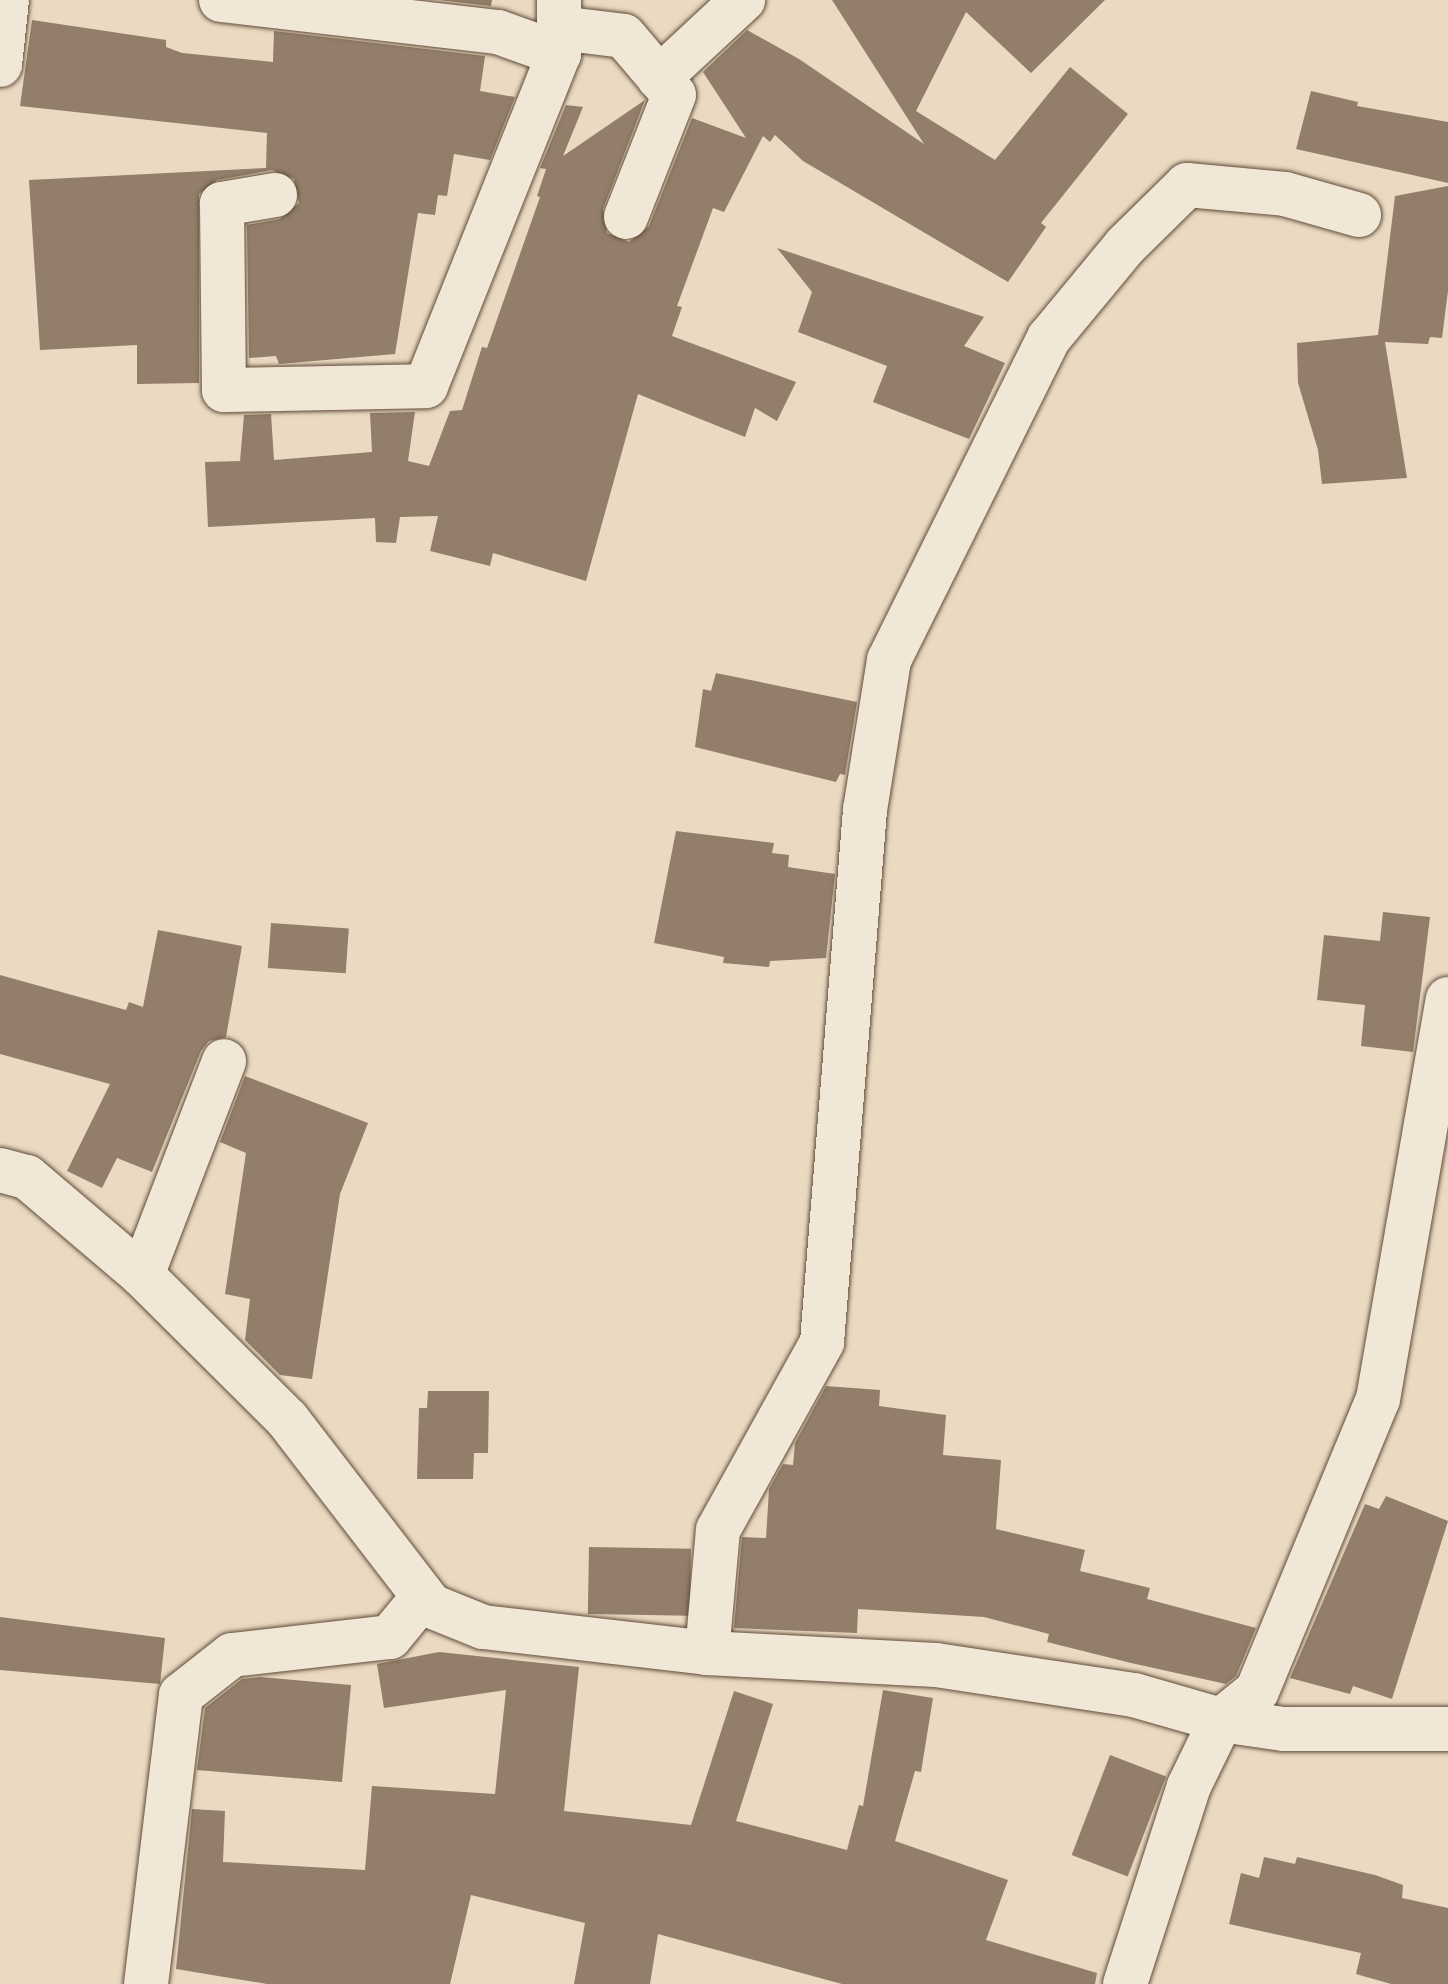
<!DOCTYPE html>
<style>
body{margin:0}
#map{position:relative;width:1448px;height:1984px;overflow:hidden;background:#eadac2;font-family:"Sorts Mill Goudy",serif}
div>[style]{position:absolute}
.building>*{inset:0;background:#927e6a;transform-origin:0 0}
.roads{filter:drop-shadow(0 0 2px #614b38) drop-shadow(0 0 2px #614b38)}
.street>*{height:44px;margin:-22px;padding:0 22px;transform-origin:22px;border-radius:22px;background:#f1e7d7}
span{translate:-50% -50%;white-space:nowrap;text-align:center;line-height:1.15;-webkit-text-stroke:7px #f1e7d7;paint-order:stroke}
</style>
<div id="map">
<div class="building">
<div style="clip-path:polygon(439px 0,492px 0,491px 6px)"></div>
<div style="clip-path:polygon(832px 0,1105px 0,1031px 73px,966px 12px,916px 111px,995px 160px,1070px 67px,1128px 114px,1041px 223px,1046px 227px,1008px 282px,803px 161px,775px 135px,770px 142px,763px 136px,724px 212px,713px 208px,677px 306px,682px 307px,672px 336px,796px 382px,777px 421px,755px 408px,745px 437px,638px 394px,586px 581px,493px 553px,490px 566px,430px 551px,438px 516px,400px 517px,396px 543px,376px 542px,375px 518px,208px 527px,205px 462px,240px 461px,244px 415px,271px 414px,274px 460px,372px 452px,370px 413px,415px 412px,408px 461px,429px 466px,450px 411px,462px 410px,482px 347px,487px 348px,540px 197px,537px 196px,546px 169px,540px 168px,566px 105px,583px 107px,563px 156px,645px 100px,603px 209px,607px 233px,629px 242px,649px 226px,692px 118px,746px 138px,703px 72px,747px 30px,799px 59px,924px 144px)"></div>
<div style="clip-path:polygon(32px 20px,166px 40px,166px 47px,182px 53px,273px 62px,274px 31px,485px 56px,480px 91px,515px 97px,490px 160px,454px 154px,447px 196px,438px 195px,435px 215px,418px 213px,395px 354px,279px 364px,276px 356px,249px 358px,247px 225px,280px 219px,299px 203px,294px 179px,272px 170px,217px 180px,199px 194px,199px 383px,137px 384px,137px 345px,40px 350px,29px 180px,266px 168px,267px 133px,20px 106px)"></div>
<div style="clip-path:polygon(1311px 91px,1358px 102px,1357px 106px,1448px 122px,1448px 183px,1296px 149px)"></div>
<div style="clip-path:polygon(1448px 186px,1448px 291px,1442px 338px,1430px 337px,1428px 344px,1385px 342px,1407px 478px,1322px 484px,1318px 450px,1298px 383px,1297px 343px,1378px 335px,1395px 196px)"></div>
<div style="clip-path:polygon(777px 248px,984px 317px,964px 346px,1005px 363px,969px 439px,873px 402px,887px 366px,798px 332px,812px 292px)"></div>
<div style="clip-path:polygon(716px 673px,857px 702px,845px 775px,840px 774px,836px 782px,695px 747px,703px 689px,711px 691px)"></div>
<div style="clip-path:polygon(676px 831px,774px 843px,772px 853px,789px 855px,788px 867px,835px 874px,826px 958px,770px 961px,769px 967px,723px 963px,724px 957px,654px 943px)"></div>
<div style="clip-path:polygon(1383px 912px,1430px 917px,1413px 1052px,1361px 1046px,1365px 1005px,1317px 1000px,1324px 935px,1380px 941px)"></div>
<div style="left:271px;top:923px;width:78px;height:45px;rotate:4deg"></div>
<div style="clip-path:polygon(158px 930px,242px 946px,226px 1037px,209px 1041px,201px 1051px,152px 1172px,117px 1158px,102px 1188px,67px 1171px,110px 1084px,0 1054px,0 975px,126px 1010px,129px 1002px,143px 1007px)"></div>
<div style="clip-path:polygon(245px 1076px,368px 1123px,340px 1194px,312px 1379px,280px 1375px,245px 1340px,250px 1299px,225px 1294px,246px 1153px,220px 1142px)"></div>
<div style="clip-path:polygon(826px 1386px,880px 1390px,879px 1406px,946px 1415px,943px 1455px,1001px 1460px,996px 1529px,1085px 1550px,1080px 1571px,1150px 1588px,1147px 1599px,1256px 1628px,1236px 1676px,1226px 1684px,1131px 1663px,1047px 1642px,1049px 1634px,984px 1617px,858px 1609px,857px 1633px,734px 1628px,742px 1537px,766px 1538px,769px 1489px,783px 1464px,793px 1465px,795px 1443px)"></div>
<div style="clip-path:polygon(428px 1391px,489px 1391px,488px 1453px,474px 1453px,473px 1479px,417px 1479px,419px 1408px,427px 1408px)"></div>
<div style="clip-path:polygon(1386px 1496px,1448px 1521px,1392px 1699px,1353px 1686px,1350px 1694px,1290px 1678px,1365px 1504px,1379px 1509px)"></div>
<div style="left:589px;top:1547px;width:102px;height:67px;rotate:1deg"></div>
<div style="clip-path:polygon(0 1617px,165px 1638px,160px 1684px,0 1670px)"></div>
<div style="clip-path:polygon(439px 1652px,579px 1667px,564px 1811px,691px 1825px,734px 1691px,773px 1704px,736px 1821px,847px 1850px,859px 1805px,863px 1806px,883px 1690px,933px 1698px,921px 1772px,915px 1771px,895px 1841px,1008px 1880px,986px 1940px,1097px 1973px,1095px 1984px,842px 1984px,658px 1934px,650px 1984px,574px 1984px,585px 1923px,471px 1895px,450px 1984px,267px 1984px,176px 1969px,192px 1809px,225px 1811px,223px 1862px,365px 1870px,372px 1786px,495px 1794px,506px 1690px,384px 1708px,377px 1664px)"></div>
<div style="clip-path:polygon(260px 1677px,351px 1685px,342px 1782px,197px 1770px,205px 1708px,242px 1679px)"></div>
<div style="left:1110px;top:1755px;width:60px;height:107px;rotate:21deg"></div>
<div style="clip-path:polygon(1264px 1857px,1295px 1864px,1297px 1857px,1375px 1875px,1403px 1885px,1402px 1898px,1448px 1908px,1448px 1984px,1391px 1984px,1356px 1974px,1361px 1953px,1229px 1924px,1241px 1873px,1259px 1878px)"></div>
</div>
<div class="roads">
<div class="street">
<div style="left:221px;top:0;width:279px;rotate:6.6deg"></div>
<div style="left:498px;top:32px;width:65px;rotate:19.8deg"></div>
<div style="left:559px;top:28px;width:65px;rotate:7deg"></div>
<div style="left:624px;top:36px;width:77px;rotate:49.7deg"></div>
<div style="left:674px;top:95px;width:131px;rotate:111.5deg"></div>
<div style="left:0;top:65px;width:65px;rotate:-83.9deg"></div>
<div style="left:659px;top:78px;width:115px;rotate:-42.9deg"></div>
<div style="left:275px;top:195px;width:54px;rotate:170.4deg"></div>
<div style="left:222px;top:204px;width:186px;rotate:89.4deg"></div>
<div style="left:224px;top:390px;width:202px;rotate:-1.1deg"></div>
<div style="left:426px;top:386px;width:358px;rotate:-68.2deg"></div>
<div style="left:559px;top:54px;width:54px;rotate:-90deg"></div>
<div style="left:0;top:1170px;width:28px;rotate:15deg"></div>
<div style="left:27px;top:1177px;width:151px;rotate:40.4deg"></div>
<div style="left:142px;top:1275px;width:204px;rotate:44.8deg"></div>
<div style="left:287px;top:1419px;width:236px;rotate:52.4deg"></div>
<div style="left:431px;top:1606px;width:56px;rotate:22deg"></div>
<div style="left:483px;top:1627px;width:226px;rotate:6.6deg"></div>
<div style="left:707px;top:1653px;width:229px;rotate:3deg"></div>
<div style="left:936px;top:1665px;width:200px;rotate:8.6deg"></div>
<div style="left:1134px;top:1695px;width:91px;rotate:16deg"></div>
<div style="left:1221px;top:1720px;width:63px;rotate:8.3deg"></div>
<div style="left:1283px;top:1729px;width:165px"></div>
<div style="left:142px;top:1275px;width:229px;rotate:-69deg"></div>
<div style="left:707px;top:1653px;width:123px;rotate:-84.9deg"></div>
<div style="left:718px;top:1530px;width:215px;rotate:-61deg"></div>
<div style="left:822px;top:1342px;width:534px;rotate:-85.38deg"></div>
<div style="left:865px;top:810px;width:152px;rotate:-80.9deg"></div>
<div style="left:889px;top:660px;width:360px;rotate:-63.6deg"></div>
<div style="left:1049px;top:338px;width:119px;rotate:-50.4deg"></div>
<div style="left:1125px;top:246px;width:87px;rotate:-44.5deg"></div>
<div style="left:1187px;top:185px;width:98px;rotate:5.2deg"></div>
<div style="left:1285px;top:194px;width:77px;rotate:15.8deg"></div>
<div style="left:146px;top:1984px;width:291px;rotate:-83.1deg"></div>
<div style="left:181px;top:1695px;width:65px;rotate:-38.1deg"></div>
<div style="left:232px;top:1655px;width:159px;rotate:-6.5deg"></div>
<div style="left:390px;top:1637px;width:52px;rotate:-50.5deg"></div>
<div style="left:1125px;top:1984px;width:208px;rotate:-72.1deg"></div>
<div style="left:1189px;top:1786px;width:73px;rotate:-64.1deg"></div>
<div style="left:1221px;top:1720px;width:46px;rotate:-38.9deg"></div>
<div style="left:1257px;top:1691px;width:316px;rotate:-67.5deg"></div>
<div style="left:1378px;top:1399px;width:406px;rotate:-80.1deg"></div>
</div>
</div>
</div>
